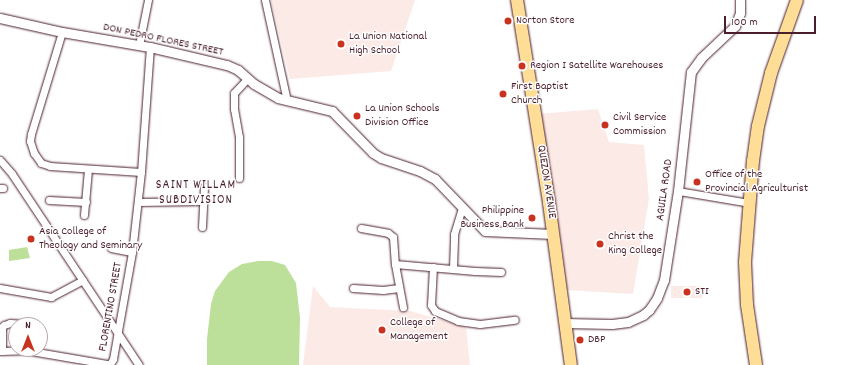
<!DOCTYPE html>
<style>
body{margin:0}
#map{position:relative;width:862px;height:365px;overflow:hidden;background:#fff;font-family:Dekko,sans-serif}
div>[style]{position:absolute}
.built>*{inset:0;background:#fceae7;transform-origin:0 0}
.green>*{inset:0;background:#bce09a}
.roads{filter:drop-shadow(0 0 1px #4a1f2b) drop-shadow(0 0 1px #4a1f2b)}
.minor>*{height:7px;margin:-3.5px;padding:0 3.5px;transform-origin:3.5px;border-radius:3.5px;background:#fff}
.tertiary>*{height:9px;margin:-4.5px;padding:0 4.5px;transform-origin:4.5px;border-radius:4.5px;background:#fff}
.primary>*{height:12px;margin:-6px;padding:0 6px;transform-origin:6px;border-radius:6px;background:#fedd96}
.trunk>*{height:12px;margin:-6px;padding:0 6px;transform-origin:6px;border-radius:6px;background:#fedd96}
.dots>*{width:11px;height:11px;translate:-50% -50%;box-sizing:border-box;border:2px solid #fff;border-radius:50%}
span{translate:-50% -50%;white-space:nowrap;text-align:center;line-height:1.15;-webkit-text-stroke:3px #fff;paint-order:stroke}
.poi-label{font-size:12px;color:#4a1f2b}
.left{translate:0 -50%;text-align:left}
.right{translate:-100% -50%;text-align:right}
.street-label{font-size:12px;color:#4a1f2b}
.neighbourhood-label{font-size:13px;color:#4a1f2b;letter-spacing:1px}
.north{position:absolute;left:8px;top:317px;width:40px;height:40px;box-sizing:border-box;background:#fff;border:1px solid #b7a5aa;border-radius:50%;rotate:0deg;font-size:11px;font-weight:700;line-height:16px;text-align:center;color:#4a1f2b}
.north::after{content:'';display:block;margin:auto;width:14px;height:18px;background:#c8321e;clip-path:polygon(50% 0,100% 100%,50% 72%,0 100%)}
.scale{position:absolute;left:724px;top:16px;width:92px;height:18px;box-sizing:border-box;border:2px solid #4a1f2b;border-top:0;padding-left:5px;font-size:12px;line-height:14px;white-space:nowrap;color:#4a1f2b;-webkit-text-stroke:3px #fff;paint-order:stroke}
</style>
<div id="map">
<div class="built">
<div style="clip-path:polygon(271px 0,415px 0,391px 71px,290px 79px)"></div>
<div style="clip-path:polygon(598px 109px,609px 142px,644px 145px,649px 199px,633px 294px,565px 290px,538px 114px)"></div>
<div style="clip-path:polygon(313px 286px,330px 307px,410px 311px,466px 327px,470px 365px,303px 365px)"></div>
<div style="left:671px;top:286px;width:31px;height:12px"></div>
</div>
<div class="green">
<div style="clip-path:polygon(27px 247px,30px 258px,9px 261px,9px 250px)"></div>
<div style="clip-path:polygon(258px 261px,272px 261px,285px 265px,296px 283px,300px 318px,299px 365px,207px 365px,207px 339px,211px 304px,215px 291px,229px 272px,242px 264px)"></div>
</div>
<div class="roads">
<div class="minor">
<div style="left:265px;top:0;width:103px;rotate:77.7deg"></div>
<div style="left:62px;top:32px;width:107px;rotate:106.9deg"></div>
<div style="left:31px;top:134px;width:7px;rotate:98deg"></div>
<div style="left:30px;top:141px;width:13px;rotate:72deg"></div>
<div style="left:34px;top:153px;width:12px;rotate:55deg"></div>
<div style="left:41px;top:163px;width:9px;rotate:18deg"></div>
<div style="left:50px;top:166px;width:91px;rotate:3.8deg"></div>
<div style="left:139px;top:45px;width:46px;rotate:-78.7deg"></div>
<div style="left:0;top:160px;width:18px;rotate:49deg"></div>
<div style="left:12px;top:174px;width:229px;rotate:56.4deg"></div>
<div style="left:239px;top:178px;width:41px;rotate:-90deg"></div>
<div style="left:239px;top:137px;width:28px;rotate:-100deg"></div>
<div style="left:234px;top:109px;width:16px;rotate:-90deg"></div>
<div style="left:234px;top:93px;width:19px;rotate:-47deg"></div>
<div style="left:0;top:188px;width:3px"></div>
<div style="left:678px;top:191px;width:73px;rotate:9.5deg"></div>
<div style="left:49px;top:200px;width:37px;rotate:3deg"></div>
<div style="left:138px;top:202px;width:65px;rotate:-0.9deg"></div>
<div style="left:84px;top:215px;width:46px;rotate:-85deg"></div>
<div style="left:202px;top:227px;width:40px;rotate:-87.1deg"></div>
<div style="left:361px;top:228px;width:27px;rotate:10deg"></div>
<div style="left:388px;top:233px;width:6px;rotate:39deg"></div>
<div style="left:393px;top:237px;width:27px;rotate:86deg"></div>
<div style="left:395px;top:264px;width:44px;rotate:79.5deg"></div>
<div style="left:111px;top:248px;width:21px;rotate:11deg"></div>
<div style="left:395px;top:264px;width:80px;rotate:5deg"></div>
<div style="left:475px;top:271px;width:26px;rotate:2deg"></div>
<div style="left:433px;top:267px;width:38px;rotate:93deg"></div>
<div style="left:431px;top:305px;width:7px;rotate:56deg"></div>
<div style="left:435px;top:311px;width:25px;rotate:23deg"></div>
<div style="left:458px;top:321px;width:22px;rotate:8deg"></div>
<div style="left:480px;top:324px;width:35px;rotate:-7deg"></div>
<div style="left:453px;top:268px;width:34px;rotate:-88deg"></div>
<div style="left:454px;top:234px;width:28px;rotate:-73deg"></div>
<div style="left:0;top:288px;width:52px;rotate:10deg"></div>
<div style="left:51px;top:297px;width:36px;rotate:-28deg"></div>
<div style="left:353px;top:288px;width:30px;rotate:4deg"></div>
<div style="left:383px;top:290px;width:16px;rotate:-7deg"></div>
<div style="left:0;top:351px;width:25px;rotate:-2deg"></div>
<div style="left:25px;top:350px;width:83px;rotate:9.7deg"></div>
<div style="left:107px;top:364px;width:3px"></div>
<div style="left:110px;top:364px;width:6px;rotate:-59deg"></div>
<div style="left:113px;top:359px;width:109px;rotate:-79.9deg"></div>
<div style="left:132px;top:252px;width:81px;rotate:-83.6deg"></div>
<div style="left:141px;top:172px;width:125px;rotate:-85.9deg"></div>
<div style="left:2px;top:351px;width:24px;rotate:-90deg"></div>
<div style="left:2px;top:327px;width:3px;rotate:-45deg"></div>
<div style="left:4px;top:325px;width:6px;rotate:-18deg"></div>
<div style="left:10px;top:323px;width:17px;rotate:3deg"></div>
</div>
<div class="tertiary">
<div style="left:0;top:18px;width:64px;rotate:12.7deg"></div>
<div style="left:62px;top:32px;width:89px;rotate:9.7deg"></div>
<div style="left:150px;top:47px;width:79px;rotate:13.2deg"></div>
<div style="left:227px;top:65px;width:12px;rotate:24deg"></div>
<div style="left:238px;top:70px;width:21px;rotate:41deg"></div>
<div style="left:254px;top:84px;width:28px;rotate:30deg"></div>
<div style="left:278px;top:98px;width:56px;rotate:13.5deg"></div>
<div style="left:332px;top:111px;width:59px;rotate:45.7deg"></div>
<div style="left:373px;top:153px;width:9px;rotate:32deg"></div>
<div style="left:381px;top:158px;width:41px;rotate:18.4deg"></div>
<div style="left:420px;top:171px;width:17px;rotate:28deg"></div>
<div style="left:435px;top:179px;width:72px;rotate:46.1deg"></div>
<div style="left:485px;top:231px;width:68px;rotate:2.5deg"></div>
<div style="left:565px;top:323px;width:47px;rotate:1.2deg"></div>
<div style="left:612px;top:324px;width:16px;rotate:-7deg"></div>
<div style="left:628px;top:322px;width:17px;rotate:-25deg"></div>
<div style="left:643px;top:315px;width:8px;rotate:-40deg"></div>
<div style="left:649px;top:310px;width:14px;rotate:-56deg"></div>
<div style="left:657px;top:298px;width:19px;rotate:-69deg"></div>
<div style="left:664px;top:280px;width:90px;rotate:-81.1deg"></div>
<div style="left:678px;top:191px;width:120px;rotate:-83.8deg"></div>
<div style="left:691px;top:72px;width:17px;rotate:-54deg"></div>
<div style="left:701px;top:58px;width:47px;rotate:-43.3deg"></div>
<div style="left:735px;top:26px;width:14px;rotate:-69deg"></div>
<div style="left:740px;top:13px;width:13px;rotate:-90deg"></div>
</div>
<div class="primary">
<div style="left:517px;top:0;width:206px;rotate:81deg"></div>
<div style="left:549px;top:203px;width:163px;rotate:82.3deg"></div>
</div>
<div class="trunk">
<div style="left:756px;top:365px;width:61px;rotate:-98.5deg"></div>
<div style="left:747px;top:305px;width:43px;rotate:-92.7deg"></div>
<div style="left:745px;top:262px;width:101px;rotate:-85.5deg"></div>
<div style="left:753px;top:161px;width:35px;rotate:-82deg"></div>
<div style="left:758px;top:126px;width:55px;rotate:-76.2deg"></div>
<div style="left:771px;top:73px;width:77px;rotate:-70.4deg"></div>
</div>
</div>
<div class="dots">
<div style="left:508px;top:21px;background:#c8321e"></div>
<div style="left:341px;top:44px;background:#c8321e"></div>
<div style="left:522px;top:66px;background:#c8321e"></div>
<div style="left:503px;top:94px;background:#c8321e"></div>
<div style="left:357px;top:116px;background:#c8321e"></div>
<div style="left:605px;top:125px;background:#c8321e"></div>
<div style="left:697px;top:182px;background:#c8321e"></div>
<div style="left:532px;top:218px;background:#c8321e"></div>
<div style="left:31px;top:239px;background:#c8321e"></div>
<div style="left:600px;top:244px;background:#c8321e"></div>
<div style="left:687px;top:292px;background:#c8321e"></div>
<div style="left:382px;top:330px;background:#c8321e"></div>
<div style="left:580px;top:340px;background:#c8321e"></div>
</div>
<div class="poi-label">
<span class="left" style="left:516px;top:21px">Norton Store</span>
<span class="left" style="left:349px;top:44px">La Union National<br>High School</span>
<span class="left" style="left:530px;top:66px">Region I Satellite Warehouses</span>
<span class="left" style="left:511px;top:94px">First Baptist<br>Church</span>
<span class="left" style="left:365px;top:116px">La Union Schools<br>Division Office</span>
<span class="left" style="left:613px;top:125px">Civil Service<br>Commission</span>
<span class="left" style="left:705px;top:182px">Office of the<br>Provincial Agriculturist</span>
<span class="right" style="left:524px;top:218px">Philippine<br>Business Bank</span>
<span class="left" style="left:39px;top:239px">Asia College of<br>Theology and Seminary</span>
<span class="left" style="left:608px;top:244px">Christ the<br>King College</span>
<span class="left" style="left:695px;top:292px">STI</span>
<span class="left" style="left:390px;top:330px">College of<br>Management</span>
<span class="left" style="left:588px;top:340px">DBP</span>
</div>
<div class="street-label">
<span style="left:163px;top:40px;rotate:12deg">DON PEDRO FLORES STREET</span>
<span style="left:546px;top:182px;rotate:81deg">QUEZON AVENUE</span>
<span style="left:665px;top:190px;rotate:-82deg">AGUILA ROAD</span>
<span style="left:111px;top:307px;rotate:-80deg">FLORENTINO STREET</span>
</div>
<div class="neighbourhood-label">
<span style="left:196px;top:194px">SAINT WILLAM<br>SUBDIVISION</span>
</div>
<div class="north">N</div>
<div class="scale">100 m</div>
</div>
